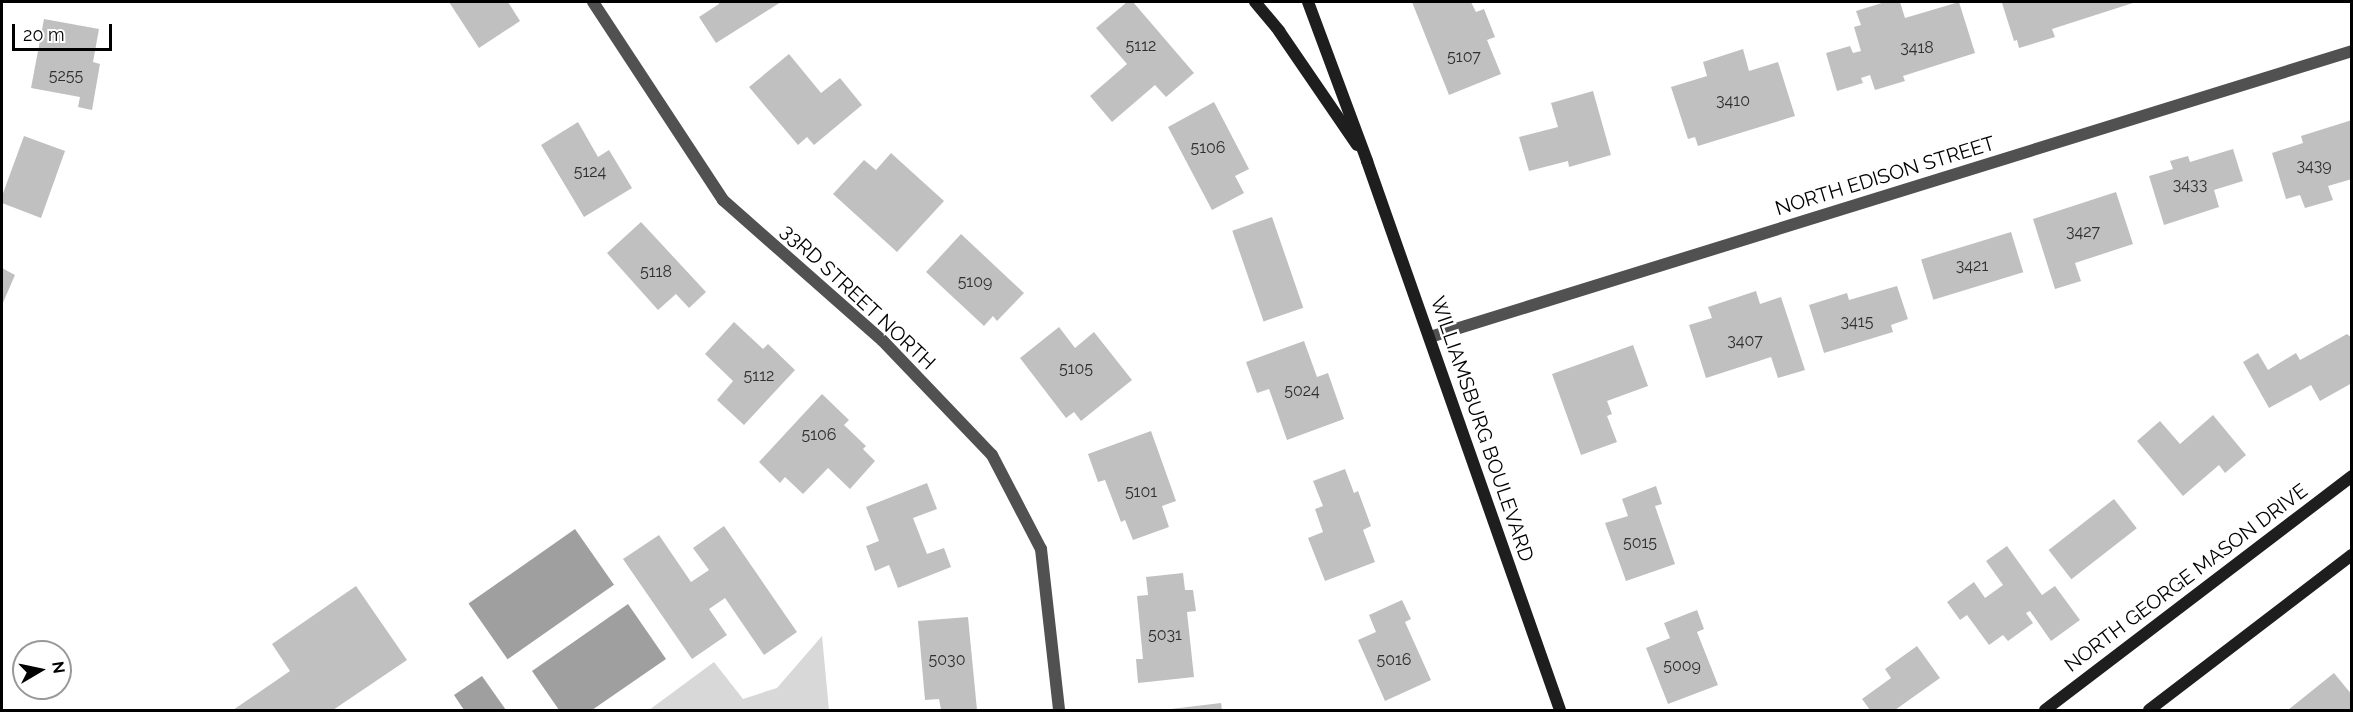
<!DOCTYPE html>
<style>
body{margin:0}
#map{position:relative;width:2353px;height:712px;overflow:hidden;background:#fff;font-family:Raleway,sans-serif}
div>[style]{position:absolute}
.green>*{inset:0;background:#d8d8d8}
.water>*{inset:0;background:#9f9f9f;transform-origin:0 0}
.building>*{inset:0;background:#c0c0c0;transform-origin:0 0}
.street>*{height:12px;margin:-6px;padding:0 6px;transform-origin:6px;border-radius:6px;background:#515151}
.secondary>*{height:12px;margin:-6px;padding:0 6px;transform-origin:6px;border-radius:6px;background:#1e1e1e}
span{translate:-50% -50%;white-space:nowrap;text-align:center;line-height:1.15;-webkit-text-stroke:5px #fff;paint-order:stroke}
.number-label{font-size:16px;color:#303030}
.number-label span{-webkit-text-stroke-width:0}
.street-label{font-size:20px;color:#000}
.frame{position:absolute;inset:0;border:3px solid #000;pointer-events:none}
.north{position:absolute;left:12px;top:640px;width:60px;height:60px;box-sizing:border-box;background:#fff;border:2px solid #999;border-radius:50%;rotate:81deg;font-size:16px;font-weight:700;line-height:24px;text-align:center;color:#000}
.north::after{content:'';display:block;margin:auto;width:21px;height:27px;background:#000;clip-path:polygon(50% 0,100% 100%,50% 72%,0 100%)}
.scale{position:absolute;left:12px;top:24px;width:100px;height:27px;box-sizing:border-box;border:3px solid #000;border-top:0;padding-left:8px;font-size:18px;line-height:21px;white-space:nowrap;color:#000;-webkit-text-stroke:4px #fff;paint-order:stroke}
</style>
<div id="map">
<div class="green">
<div style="clip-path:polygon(822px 636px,829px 710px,649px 710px,714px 662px,743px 699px,777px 688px)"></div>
</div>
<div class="water">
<div style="left:575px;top:529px;width:68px;height:130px;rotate:55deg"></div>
<div style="clip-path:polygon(628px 604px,666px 659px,592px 710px,559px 710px,532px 671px)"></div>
<div style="clip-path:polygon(482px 676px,506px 710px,464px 710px,454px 695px)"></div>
</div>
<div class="building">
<div style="clip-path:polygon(449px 2px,508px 2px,520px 21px,479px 48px)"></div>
<div style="clip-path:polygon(718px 2px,781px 2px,716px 43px,699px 17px,719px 4px)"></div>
<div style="clip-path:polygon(1127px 2px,1133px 2px,1194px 73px,1166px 97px,1155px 85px,1112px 122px,1090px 96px,1127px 64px,1096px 28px)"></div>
<div style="clip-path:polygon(1412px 2px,1471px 2px,1476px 12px,1484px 9px,1495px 37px,1487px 40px,1501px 74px,1449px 95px)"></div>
<div style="clip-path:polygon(1885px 2px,1900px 2px,1905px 18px,1959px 2px,1975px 53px,1903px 76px,1905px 81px,1875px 90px,1870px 75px,1861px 78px,1863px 83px,1837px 91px,1826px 53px,1850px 46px,1853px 53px,1861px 51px,1854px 27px,1861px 25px,1856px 11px)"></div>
<div style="clip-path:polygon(2006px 2px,2136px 2px,2052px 29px,2055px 37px,2019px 48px,2017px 40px,2014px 41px,2002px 3px)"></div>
<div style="clip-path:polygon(44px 19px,99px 29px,93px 62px,100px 64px,92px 110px,78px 107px,80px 97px,31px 88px)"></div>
<div style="clip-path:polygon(1743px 49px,1749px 71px,1778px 62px,1795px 116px,1698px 146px,1695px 137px,1688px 139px,1671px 87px,1707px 76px,1703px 62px)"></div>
<div style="clip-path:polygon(789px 54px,821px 93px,840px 78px,862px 105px,814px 145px,807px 137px,798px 145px,749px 87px)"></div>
<div style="clip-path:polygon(1593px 91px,1611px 155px,1569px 167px,1568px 161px,1529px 171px,1519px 137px,1558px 127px,1551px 103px)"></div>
<div style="clip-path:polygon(1214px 102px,1249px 169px,1235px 176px,1244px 193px,1212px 210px,1168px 127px)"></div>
<div style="clip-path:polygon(2352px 120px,2352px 179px,2328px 186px,2333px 200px,2305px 208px,2300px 195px,2286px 199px,2272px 153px,2303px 143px,2301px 136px)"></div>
<div style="clip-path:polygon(578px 122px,598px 157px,609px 150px,632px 188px,584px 217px,541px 145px)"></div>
<div style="clip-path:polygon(24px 136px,65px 151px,41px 218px,2px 203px,2px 196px)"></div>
<div style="clip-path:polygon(2233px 149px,2243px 181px,2214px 190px,2219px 207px,2164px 225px,2149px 176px,2173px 169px,2170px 161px,2188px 156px,2190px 162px)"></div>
<div style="clip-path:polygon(891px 153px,944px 201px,897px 252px,833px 194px,864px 160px,876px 170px)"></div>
<div style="clip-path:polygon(2116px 192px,2133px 244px,2075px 263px,2081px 281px,2055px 289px,2033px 219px)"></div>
<div style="left:1272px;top:217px;width:96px;height:42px;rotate:71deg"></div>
<div style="clip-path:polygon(641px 222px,706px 292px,689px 308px,676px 294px,658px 310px,607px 253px)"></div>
<div style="left:2011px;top:232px;width:42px;height:94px;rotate:73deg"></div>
<div style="clip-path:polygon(961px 234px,1024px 293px,997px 321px,993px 316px,984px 326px,926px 272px)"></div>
<div style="clip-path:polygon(2px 268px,15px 275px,2px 305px)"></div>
<div style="clip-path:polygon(1897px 286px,1908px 319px,1891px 325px,1893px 332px,1824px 353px,1809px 305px,1847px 293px,1849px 300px)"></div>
<div style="clip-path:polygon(1756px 291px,1760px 304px,1781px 297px,1805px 370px,1778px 378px,1771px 357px,1706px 378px,1689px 325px,1712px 318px,1708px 307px)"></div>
<div style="clip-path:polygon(734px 322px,763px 349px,768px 344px,795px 370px,744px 425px,717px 400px,733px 381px,705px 354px)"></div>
<div style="clip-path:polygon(1059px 327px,1075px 348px,1094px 332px,1132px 380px,1081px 421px,1074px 412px,1066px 418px,1020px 358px)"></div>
<div style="clip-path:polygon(2347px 334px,2352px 338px,2352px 383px,2320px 401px,2311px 385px,2269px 408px,2243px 362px,2258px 353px,2268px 370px,2296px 353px,2300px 360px)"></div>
<div style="clip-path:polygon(1304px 341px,1317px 377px,1328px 373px,1344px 419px,1287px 440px,1269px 389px,1257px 393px,1246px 362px)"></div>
<div style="clip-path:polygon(1633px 345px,1648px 386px,1607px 401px,1612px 414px,1607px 416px,1617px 442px,1581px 455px,1552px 374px)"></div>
<div style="clip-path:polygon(822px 394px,849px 420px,844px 425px,866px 446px,863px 449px,875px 461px,850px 489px,828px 468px,803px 494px,785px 477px,780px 483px,759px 462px)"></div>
<div style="clip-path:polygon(2213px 415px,2246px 455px,2225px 473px,2219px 465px,2183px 496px,2137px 441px,2160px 421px,2180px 444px)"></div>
<div style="clip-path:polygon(1151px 431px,1176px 501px,1162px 506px,1169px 527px,1133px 540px,1125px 520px,1121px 522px,1105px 480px,1098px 482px,1088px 454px)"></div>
<div style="clip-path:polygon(1345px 469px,1354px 493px,1358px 491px,1371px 526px,1363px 530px,1375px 562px,1325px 581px,1308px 538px,1323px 532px,1315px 509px,1323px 506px,1313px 481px)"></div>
<div style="clip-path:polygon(927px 483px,937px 509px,913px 518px,927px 554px,944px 548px,951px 567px,898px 588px,889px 565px,875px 571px,866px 546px,879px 541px,866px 507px)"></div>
<div style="clip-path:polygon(1656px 486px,1662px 504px,1655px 506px,1675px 564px,1626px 581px,1605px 523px,1628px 516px,1622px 499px)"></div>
<div style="left:2114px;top:499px;width:37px;height:83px;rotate:52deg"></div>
<div style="clip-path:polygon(724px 526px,797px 632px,764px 655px,725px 598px,709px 609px,727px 635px,692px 659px,623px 559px,659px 535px,691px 582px,709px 570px,693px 548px)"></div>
<div style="clip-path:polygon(2007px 546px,2042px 595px,2055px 586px,2080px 620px,2051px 641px,2030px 611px,2026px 613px,2033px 623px,2008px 641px,2003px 635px,1989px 645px,1967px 615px,1960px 620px,1947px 602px,1974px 582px,1985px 598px,2003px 585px,1986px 561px)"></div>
<div style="clip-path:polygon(1183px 573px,1185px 590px,1193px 590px,1196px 611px,1187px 612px,1194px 677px,1138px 683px,1136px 659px,1143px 659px,1137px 596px,1148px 595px,1146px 577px)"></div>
<div style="clip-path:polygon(356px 586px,407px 660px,333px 710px,233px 710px,290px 671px,272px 644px)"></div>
<div style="clip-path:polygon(1402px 600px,1411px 619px,1405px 622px,1431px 680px,1385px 701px,1358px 640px,1376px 632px,1369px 615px)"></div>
<div style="clip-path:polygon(1697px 610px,1704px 629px,1697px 632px,1718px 685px,1668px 704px,1646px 648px,1670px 638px,1664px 623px)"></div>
<div style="clip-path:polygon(968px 617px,977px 710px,941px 710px,939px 699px,925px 700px,918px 621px)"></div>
<div style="clip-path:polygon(1917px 646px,1940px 678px,1895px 710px,1870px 710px,1862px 699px,1891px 678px,1885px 669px)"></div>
<div style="clip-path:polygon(2334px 673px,2352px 695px,2352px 710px,2288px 710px)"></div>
<div style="clip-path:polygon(1221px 703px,1222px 710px,1171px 710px,1171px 709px)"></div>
</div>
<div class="street">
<div style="left:593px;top:2px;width:237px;rotate:56.7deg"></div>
<div style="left:723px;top:200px;width:212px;rotate:41.4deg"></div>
<div style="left:882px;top:340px;width:159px;rotate:46.3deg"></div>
<div style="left:992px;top:455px;width:106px;rotate:62.5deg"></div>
<div style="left:1041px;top:549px;width:162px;rotate:83.6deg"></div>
<div style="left:1430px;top:337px;width:965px;rotate:-17.23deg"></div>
</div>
<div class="secondary">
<div style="left:1255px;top:2px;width:38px;rotate:50deg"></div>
<div style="left:1279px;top:31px;width:138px;rotate:55.6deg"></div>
<div style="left:1308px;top:2px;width:170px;rotate:69.6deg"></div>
<div style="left:1367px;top:161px;width:582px;rotate:70.63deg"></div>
<div style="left:2045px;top:710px;width:386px;rotate:-37.3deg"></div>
<div style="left:2149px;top:710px;width:255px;rotate:-37.4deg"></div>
</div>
<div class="number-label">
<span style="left:1141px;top:46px">5112</span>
<span style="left:1917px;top:48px">3418</span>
<span style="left:1464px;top:57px">5107</span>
<span style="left:66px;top:76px">5255</span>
<span style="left:1733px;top:101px">3410</span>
<span style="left:1208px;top:148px">5106</span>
<span style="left:2314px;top:166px">3439</span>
<span style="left:590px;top:172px">5124</span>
<span style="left:2190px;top:185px">3433</span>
<span style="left:2083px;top:232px">3427</span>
<span style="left:1972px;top:266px">3421</span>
<span style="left:656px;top:272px">5118</span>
<span style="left:975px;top:282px">5109</span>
<span style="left:1857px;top:322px">3415</span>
<span style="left:1745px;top:341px">3407</span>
<span style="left:1076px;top:369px">5105</span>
<span style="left:759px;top:376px">5112</span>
<span style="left:1302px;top:391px">5024</span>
<span style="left:819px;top:435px">5106</span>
<span style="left:1141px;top:492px">5101</span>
<span style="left:1640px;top:543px">5015</span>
<span style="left:1165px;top:635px">5031</span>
<span style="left:947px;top:660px">5030</span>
<span style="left:1394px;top:660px">5016</span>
<span style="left:1682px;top:666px">5009</span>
</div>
<div class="street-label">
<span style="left:1885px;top:176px;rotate:-17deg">NORTH EDISON STREET</span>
<span style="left:858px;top:297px;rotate:43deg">33RD STREET NORTH</span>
<span style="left:1482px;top:429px;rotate:71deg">WILLIAMSBURG BOULEVARD</span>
<span style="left:2186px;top:578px;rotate:-37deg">NORTH GEORGE MASON DRIVE</span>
</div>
<div class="frame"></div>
<div class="north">N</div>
<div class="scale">20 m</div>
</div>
